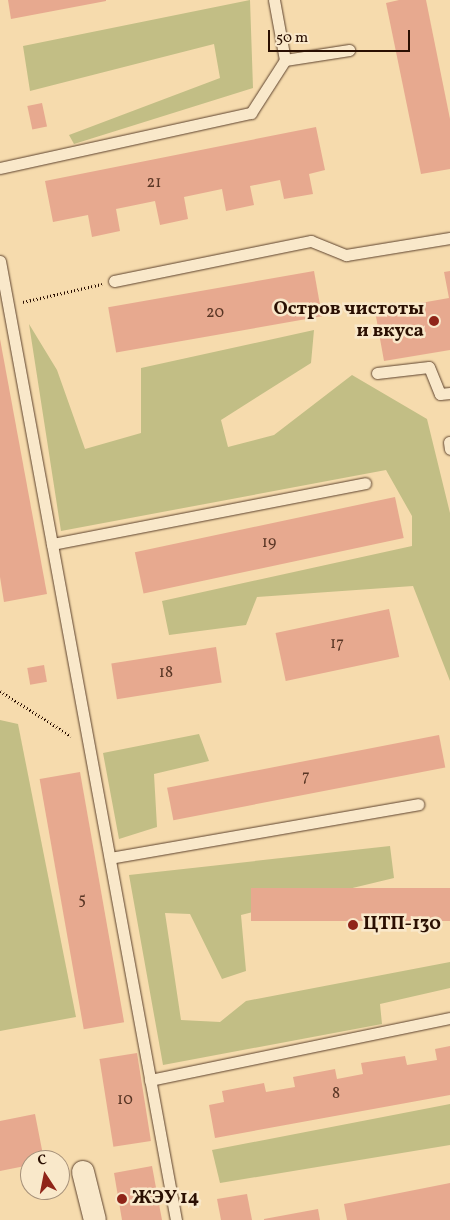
<!DOCTYPE html>
<meta charset="utf-8">
<style>
body{margin:0}
#map{position:relative;width:450px;height:1220px;overflow:hidden;background:#f6dbad;font-family:Vollkorn,serif}
div>[style]{position:absolute}
.green>*{inset:0;background:#c2be85}
.building>*{inset:0;background:#e7a98f;transform-origin:0 0}
.path>*{height:3px;margin-top:-1.5px;transform-origin:0;background:repeating-linear-gradient(90deg,#2a0f02 0 1px,transparent 0 3.5px)}
.roads{filter:drop-shadow(0 0 1px #5d422d) drop-shadow(0 0 1px #5d422d)}
.service>*{height:11px;margin:-5.5px;padding:0 5.5px;transform-origin:5.5px;border-radius:5.5px;background:#f9e8ca}
.minor>*{height:22px;margin:-11px;padding:0 11px;transform-origin:11px;border-radius:11px;background:#f9e8ca}
.dots>*{width:14px;height:14px;translate:-50% -50%;box-sizing:border-box;border:2px solid #f9e8ca;border-radius:50%}
span{translate:-50% -50%;white-space:nowrap;text-align:center;line-height:1.15;-webkit-text-stroke:5px #f9e8ca;paint-order:stroke}
.number-label{font-size:16px;color:#593625}
.number-label span{-webkit-text-stroke-width:0}
.poi-label{font-size:19px;color:#2a0f02;font-weight:700}
.right{translate:-100% -50%;text-align:right}
.left{translate:0 -50%;text-align:left}
.north{position:absolute;left:20px;top:1150px;width:50px;height:50px;box-sizing:border-box;background:#f9e8ca;border:1px solid #a6917a;border-radius:50%;rotate:349deg;font-size:14px;font-weight:700;line-height:20px;text-align:center;color:#2a0f02}
.north::after{content:'';display:block;margin:auto;width:18px;height:22px;background:#8f2418;clip-path:polygon(50% 0,100% 100%,50% 72%,0 100%)}
.scale{position:absolute;left:268px;top:30px;width:142px;height:22px;box-sizing:border-box;border:2px solid #2a0f02;border-top:0;padding-left:6px;font-size:15px;line-height:18px;white-space:nowrap;color:#2a0f02;-webkit-text-stroke:4px #f9e8ca;paint-order:stroke}
</style>
<div id="map">
<div class="green">
<div style="clip-path:polygon(250px 0,253px 88px,74px 144px,69px 135px,220px 78px,214px 44px,30px 91px,23px 46px)"></div>
<div style="clip-path:polygon(29px 324px,57px 370px,85px 449px,141px 433px,141px 368px,314px 330px,311px 363px,221px 420px,228px 447px,274px 435px,352px 375px,427px 419px,450px 513px,450px 681px,413px 586px,257px 597px,246px 625px,169px 635px,162px 601px,412px 546px,412px 516px,386px 470px,61px 531px)"></div>
<div style="clip-path:polygon(0 720px,18px 724px,76px 1017px,0 1031px)"></div>
<div style="clip-path:polygon(199px 734px,209px 761px,154px 774px,157px 827px,119px 839px,103px 753px)"></div>
<div style="clip-path:polygon(390px 846px,394px 878px,241px 915px,246px 971px,222px 979px,190px 914px,165px 913px,181px 1020px,220px 1022px,246px 1001px,450px 962px,450px 988px,380px 1004px,382px 1024px,163px 1065px,129px 875px)"></div>
<div style="clip-path:polygon(450px 1104px,450px 1145px,220px 1183px,212px 1150px)"></div>
</div>
<div class="building">
<div style="clip-path:polygon(8px 0,106px 0,106px 1px,11px 19px)"></div>
<div style="clip-path:polygon(399px 0,426px 0,450px 119px,450px 169px,421px 174px,386px 3px)"></div>
<div style="left:42px;top:103px;width:24px;height:15px;rotate:78deg"></div>
<div style="clip-path:polygon(316px 127px,325px 170px,309px 174px,313px 194px,284px 199px,280px 180px,250px 186px,254px 205px,226px 211px,222px 189px,184px 197px,188px 219px,160px 225px,155px 201px,116px 209px,120px 231px,92px 237px,88px 215px,53px 222px,45px 181px)"></div>
<div style="left:314px;top:271px;width:46px;height:209px;rotate:80deg"></div>
<div style="clip-path:polygon(450px 271px,450px 350px,384px 361px,375px 311px,449px 298px,444px 272px)"></div>
<div style="clip-path:polygon(0 339px,47px 594px,4px 602px,0 577px)"></div>
<div style="left:395px;top:497px;width:42px;height:266px;rotate:78deg"></div>
<div style="left:389px;top:609px;width:49px;height:116px;rotate:78deg"></div>
<div style="left:216px;top:647px;width:36px;height:106px;rotate:81deg"></div>
<div style="left:44px;top:665px;width:17px;height:17px;rotate:80deg"></div>
<div style="left:439px;top:735px;width:33px;height:277px;rotate:79deg"></div>
<div style="left:80px;top:772px;width:254px;height:41px;rotate:80deg"></div>
<div style="left:450px;top:888px;width:33px;height:199px;rotate:90deg"></div>
<div style="clip-path:polygon(450px 1046px,450px 1095px,215px 1138px,209px 1105px,224px 1102px,222px 1091px,264px 1083px,266px 1092px,295px 1087px,293px 1077px,335px 1069px,337px 1079px,363px 1074px,361px 1063px,405px 1056px,407px 1065px,437px 1060px,435px 1049px)"></div>
<div style="left:137px;top:1053px;width:89px;height:38px;rotate:81deg"></div>
<div style="clip-path:polygon(35px 1114px,44px 1160px,30px 1160px,30px 1165px,0 1171px,0 1121px)"></div>
<div style="clip-path:polygon(152px 1166px,162px 1220px,122px 1220px,114px 1173px)"></div>
<div style="clip-path:polygon(450px 1183px,450px 1220px,347px 1220px,344px 1204px)"></div>
<div style="clip-path:polygon(247px 1194px,252px 1220px,221px 1220px,217px 1199px)"></div>
<div style="clip-path:polygon(318px 1209px,320px 1220px,264px 1220px,264px 1219px)"></div>
</div>
<div class="path">
<div style="left:23px;top:302px;width:81px;rotate:-12.8deg"></div>
<div style="left:0;top:691px;width:84px;rotate:32.4deg"></div>
</div>
<div class="roads">
<div class="service">
<div style="left:274px;top:0;width:61px;rotate:79.6deg"></div>
<div style="left:285px;top:60px;width:65px;rotate:-8.9deg"></div>
<div style="left:0;top:168px;width:257px;rotate:-12.4deg"></div>
<div style="left:251px;top:113px;width:63px;rotate:-57.3deg"></div>
<div style="left:0;top:261px;width:975px;rotate:79.6deg"></div>
<div style="left:114px;top:281px;width:201px;rotate:-11.5deg"></div>
<div style="left:311px;top:241px;width:38px;rotate:22deg"></div>
<div style="left:346px;top:255px;width:105px;rotate:-9.3deg"></div>
<div style="left:377px;top:373px;width:52px;rotate:-6.6deg"></div>
<div style="left:429px;top:367px;width:29px;rotate:68deg"></div>
<div style="left:440px;top:394px;width:10px;rotate:-6deg"></div>
<div style="left:449px;top:442px;width:7px;rotate:82deg"></div>
<div style="left:52px;top:544px;width:319px;rotate:-11deg"></div>
<div style="left:110px;top:858px;width:313px;rotate:-9.9deg"></div>
<div style="left:150px;top:1080px;width:306px;rotate:-11.7deg"></div>
</div>
<div class="minor">
<div style="left:83px;top:1172px;width:49px;rotate:76deg"></div>
</div>
</div>
<div class="dots">
<div style="left:434px;top:321px;background:#8f2418"></div>
<div style="left:353px;top:925px;background:#8f2418"></div>
<div style="left:122px;top:1199px;background:#8f2418"></div>
</div>
<div class="number-label">
<span style="left:154px;top:183px">21</span>
<span style="left:215px;top:313px">20</span>
<span style="left:269px;top:543px">19</span>
<span style="left:337px;top:644px">17</span>
<span style="left:166px;top:673px">18</span>
<span style="left:306px;top:777px">7</span>
<span style="left:82px;top:900px">5</span>
<span style="left:336px;top:1094px">8</span>
<span style="left:125px;top:1100px">10</span>
</div>
<div class="poi-label">
<span class="right" style="left:424px;top:321px">Остров чистоты<br>и вкуса</span>
<span class="left" style="left:363px;top:925px">ЦТП-130</span>
<span class="left" style="left:132px;top:1199px">ЖЭУ 14</span>
</div>
<div class="north">С</div>
<div class="scale">50 m</div>
</div>
